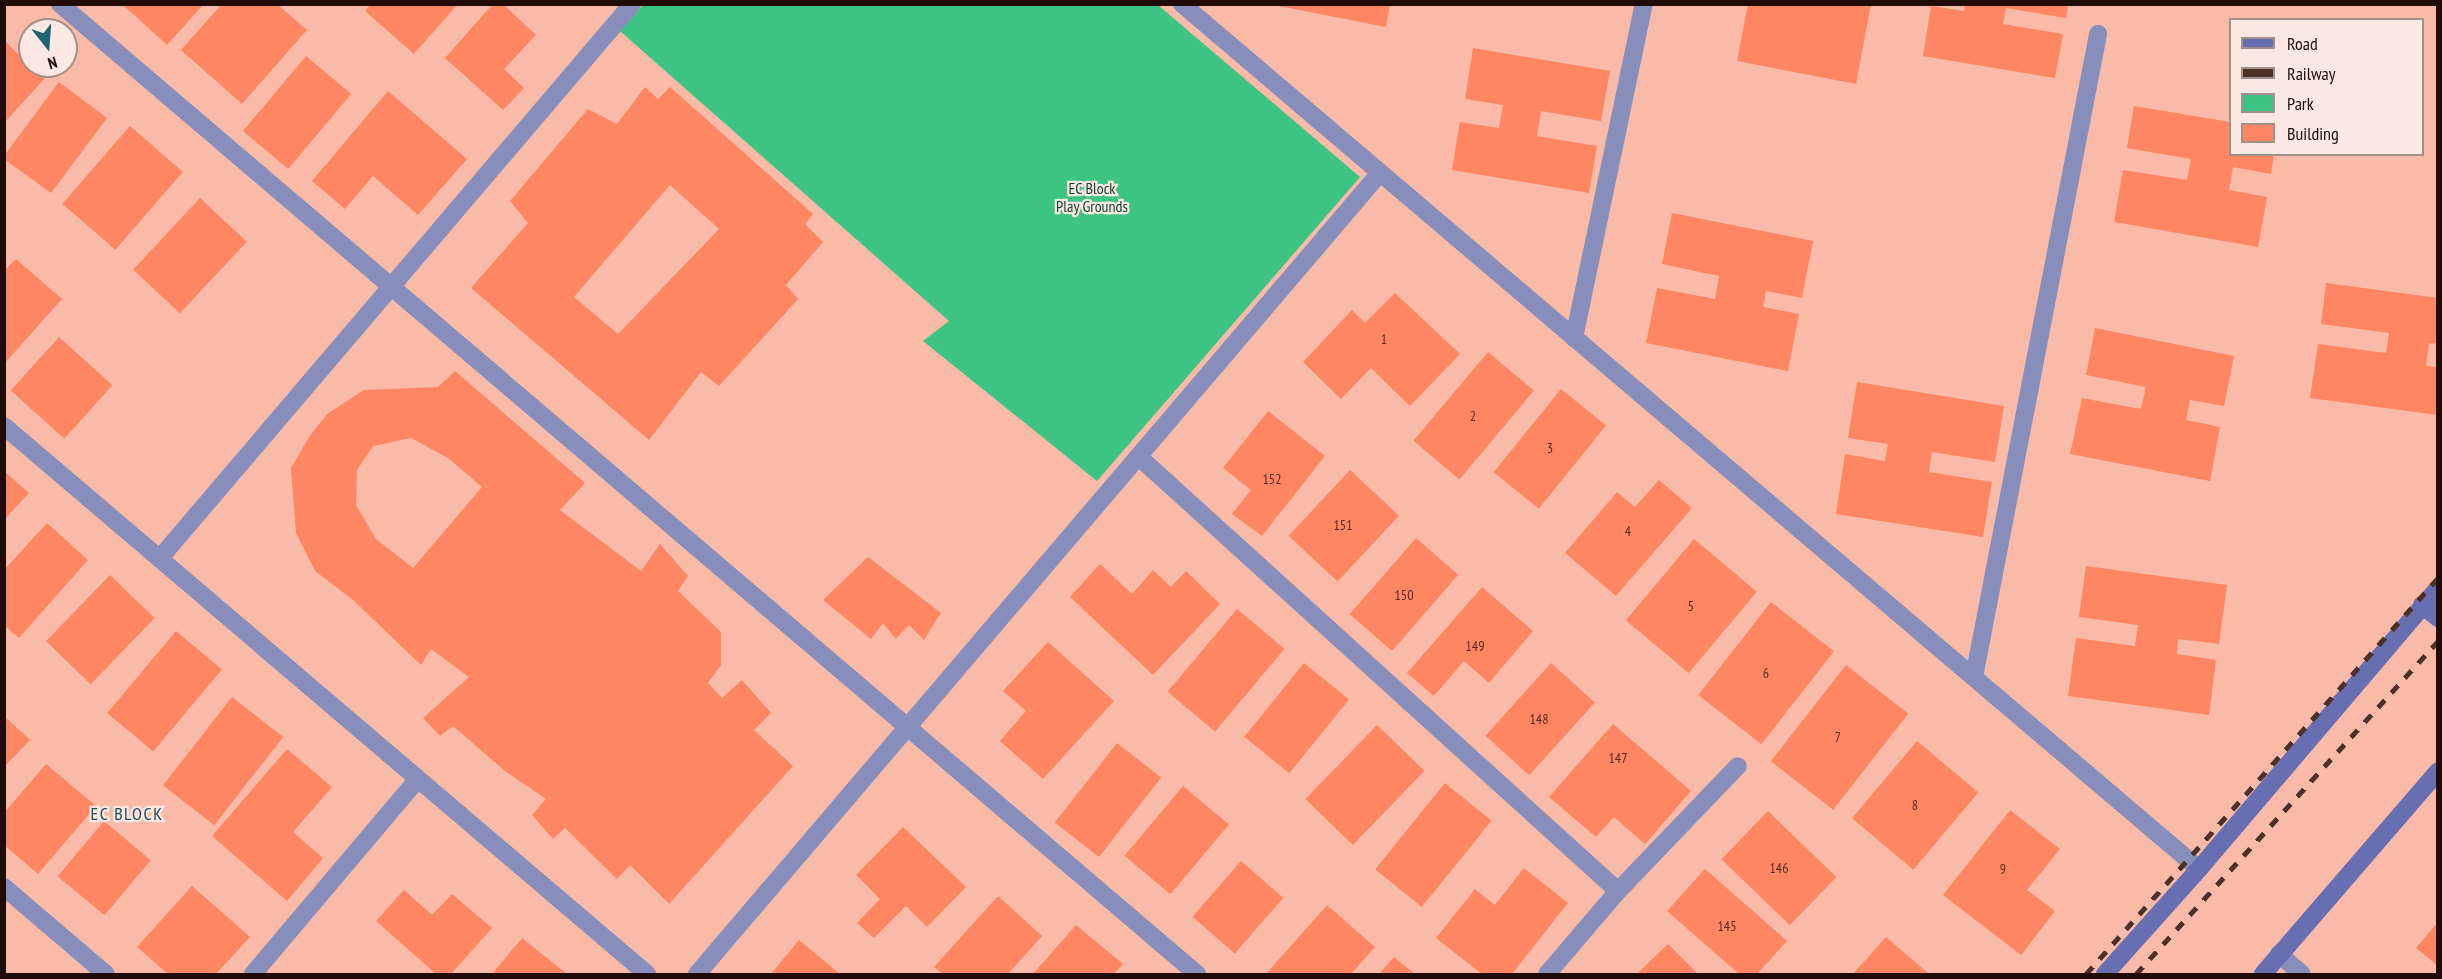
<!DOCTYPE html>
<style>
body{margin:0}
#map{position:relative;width:2442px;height:979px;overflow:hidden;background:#f9bba8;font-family:"PT Sans Narrow",sans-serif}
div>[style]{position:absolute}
.green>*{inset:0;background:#3dc382}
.building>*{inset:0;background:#fe8662;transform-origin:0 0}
.service>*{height:18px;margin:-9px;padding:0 9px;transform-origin:9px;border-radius:9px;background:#878ebc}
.minor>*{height:18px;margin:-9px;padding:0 9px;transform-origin:9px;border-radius:9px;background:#878ebc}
.secondary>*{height:18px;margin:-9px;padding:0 9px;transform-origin:9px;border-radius:9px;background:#676eb2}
.rail>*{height:4.5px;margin-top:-2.25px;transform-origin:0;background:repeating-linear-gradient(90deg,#4d3028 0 10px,transparent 0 20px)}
span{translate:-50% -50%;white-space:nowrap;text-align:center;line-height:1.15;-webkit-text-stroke:4.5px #fce8e2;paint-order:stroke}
.number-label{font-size:14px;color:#582a1d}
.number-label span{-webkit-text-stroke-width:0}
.park-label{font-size:16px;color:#0c452a}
.neighbourhood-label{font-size:18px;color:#194f5d;letter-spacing:1.5px}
.frame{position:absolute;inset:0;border:6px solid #200b06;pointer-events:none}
.legend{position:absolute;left:2229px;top:18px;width:195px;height:138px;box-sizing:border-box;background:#fce8e2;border:2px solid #a4908a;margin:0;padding:8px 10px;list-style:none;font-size:18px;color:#200b06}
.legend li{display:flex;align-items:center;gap:12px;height:30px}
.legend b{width:30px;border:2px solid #a4908a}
.north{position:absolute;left:18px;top:18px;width:60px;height:60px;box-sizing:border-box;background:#fce8e2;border:2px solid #a4908a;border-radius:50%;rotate:163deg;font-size:16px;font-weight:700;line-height:24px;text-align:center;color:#200b06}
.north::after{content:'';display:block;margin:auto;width:21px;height:27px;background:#1f6475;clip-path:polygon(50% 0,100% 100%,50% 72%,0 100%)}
</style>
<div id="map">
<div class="green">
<div style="clip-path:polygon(643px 5px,1158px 5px,1360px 177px,1097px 481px,923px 341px,949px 321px,620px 31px)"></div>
</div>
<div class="building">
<div style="clip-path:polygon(122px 4px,204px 4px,167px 45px)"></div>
<div style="clip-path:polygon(222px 4px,277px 4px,307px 30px,242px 104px,181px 50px)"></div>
<div style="clip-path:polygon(371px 4px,458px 4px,414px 54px,365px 11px)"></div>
<div style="clip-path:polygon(493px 4px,503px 4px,536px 35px,504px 69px,524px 88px,503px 110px,445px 58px)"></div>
<div style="clip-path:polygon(1269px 4px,1390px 4px,1386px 27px)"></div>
<div style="clip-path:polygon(1748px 4px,1871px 4px,1856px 84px,1737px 61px)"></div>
<div style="clip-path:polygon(1965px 4px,2068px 4px,2066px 18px,2006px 8px,2003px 24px,2063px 34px,2055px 78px,1923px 56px,1931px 6px,1964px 11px)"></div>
<div style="clip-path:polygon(4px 40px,30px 66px,46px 77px,4px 123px)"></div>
<div style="clip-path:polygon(1473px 48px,1610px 71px,1601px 121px,1541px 111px,1537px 136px,1597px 146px,1589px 193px,1452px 170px,1460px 122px,1499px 128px,1503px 105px,1465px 99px)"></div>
<div style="left:306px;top:56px;width:59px;height:98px;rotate:40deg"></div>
<div style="clip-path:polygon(59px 82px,107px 118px,51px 193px,4px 159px,4px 156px)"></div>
<div style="clip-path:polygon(evenodd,645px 87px,658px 99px,670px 87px,813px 214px,805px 224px,823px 242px,786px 285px,798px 299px,719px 386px,701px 372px,649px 440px,471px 288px,528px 223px,510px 201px,588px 109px,617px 124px,645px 87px,670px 185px,719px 229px,618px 334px,574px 297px,670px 185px)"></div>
<div style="clip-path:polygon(388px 91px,467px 159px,418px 215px,373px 176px,345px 209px,312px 181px)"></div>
<div style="clip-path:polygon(2134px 106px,2230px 122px,2230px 154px,2274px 154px,2271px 174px,2233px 167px,2229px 190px,2267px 197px,2258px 247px,2114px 222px,2123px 170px,2187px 180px,2191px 159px,2127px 148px)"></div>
<div style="left:130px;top:126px;width:70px;height:103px;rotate:41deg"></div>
<div style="left:200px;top:198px;width:64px;height:98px;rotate:43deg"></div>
<div style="clip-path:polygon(1672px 213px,1813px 241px,1802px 298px,1766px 291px,1763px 307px,1799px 314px,1788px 371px,1646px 343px,1657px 288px,1715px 299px,1719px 276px,1662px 264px)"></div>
<div style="clip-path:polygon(16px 259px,62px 299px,4px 364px,4px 271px)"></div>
<div style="clip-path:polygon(2326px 283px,2438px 298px,2438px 344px,2429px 343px,2426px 366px,2438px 367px,2438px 415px,2310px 398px,2318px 344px,2386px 353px,2389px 333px,2321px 324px)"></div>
<div style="clip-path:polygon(1395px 293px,1460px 354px,1410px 406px,1371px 368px,1341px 399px,1303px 362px,1352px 310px,1365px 323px)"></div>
<div style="clip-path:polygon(2095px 328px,2234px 356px,2224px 406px,2190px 400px,2186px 420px,2220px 427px,2210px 481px,2070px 454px,2082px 398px,2141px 409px,2146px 387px,2086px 375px)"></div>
<div style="left:59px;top:337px;width:72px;height:72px;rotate:42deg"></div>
<div style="left:1488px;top:352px;width:60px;height:116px;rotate:40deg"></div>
<div style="clip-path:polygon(evenodd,455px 371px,585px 483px,560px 510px,641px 571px,660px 544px,688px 576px,678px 591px,721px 632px,721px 665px,708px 683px,722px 698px,742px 680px,771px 713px,754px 730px,793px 766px,669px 904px,630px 865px,617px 879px,565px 828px,553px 839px,532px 815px,546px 799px,505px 771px,453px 726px,440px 736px,423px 718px,469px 677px,431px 649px,421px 665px,353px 600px,315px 571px,296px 533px,291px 468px,309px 437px,327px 414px,364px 390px,438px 387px,455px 371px,411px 438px,448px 458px,482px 487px,413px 568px,376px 539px,356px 505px,357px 470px,373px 446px,411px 438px)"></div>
<div style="clip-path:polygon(1857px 382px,2004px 406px,1995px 462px,1932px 452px,1929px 472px,1992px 482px,1983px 537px,1836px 514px,1845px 454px,1885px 461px,1888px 444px,1848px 438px)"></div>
<div style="left:1561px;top:389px;width:58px;height:107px;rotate:39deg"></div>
<div style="clip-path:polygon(1268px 411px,1325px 456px,1262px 536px,1232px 514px,1251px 490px,1223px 468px)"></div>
<div style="left:1350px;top:470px;width:67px;height:90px;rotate:43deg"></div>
<div style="clip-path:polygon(4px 471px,29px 493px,4px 520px)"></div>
<div style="clip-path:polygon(1659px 480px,1692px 508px,1616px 596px,1565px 553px,1617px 492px,1635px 507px)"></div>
<div style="clip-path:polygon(47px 523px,88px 560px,19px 638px,4px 625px,4px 570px)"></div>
<div style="left:1416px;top:538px;width:56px;height:101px;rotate:41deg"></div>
<div style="left:1694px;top:539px;width:82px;height:106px;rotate:40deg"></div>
<div style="clip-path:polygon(868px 557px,941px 613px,924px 640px,909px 625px,896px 639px,883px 623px,871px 639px,823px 600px)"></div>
<div style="clip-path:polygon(1100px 564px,1132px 594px,1153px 570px,1171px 587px,1186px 571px,1220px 604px,1153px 675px,1070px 597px)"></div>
<div style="clip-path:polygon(2086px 566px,2227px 585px,2219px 644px,2178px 639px,2177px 654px,2216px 660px,2209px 715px,2068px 696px,2076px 638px,2135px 646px,2138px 625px,2079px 617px)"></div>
<div style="left:110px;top:575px;width:62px;height:92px;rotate:44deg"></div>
<div style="clip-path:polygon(1482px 587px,1533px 631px,1489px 683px,1464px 661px,1434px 696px,1407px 673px)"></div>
<div style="left:1771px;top:602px;width:80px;height:118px;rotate:38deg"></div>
<div style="left:1237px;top:609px;width:62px;height:108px;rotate:40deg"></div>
<div style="left:176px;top:631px;width:60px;height:107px;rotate:40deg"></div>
<div style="clip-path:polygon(1048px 642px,1114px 701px,1043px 779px,1000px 741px,1026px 711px,1003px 691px)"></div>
<div style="left:1304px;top:663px;width:58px;height:95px;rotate:39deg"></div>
<div style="left:1551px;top:663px;width:59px;height:98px;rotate:42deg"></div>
<div style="left:1846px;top:665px;width:79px;height:122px;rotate:38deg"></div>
<div style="left:232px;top:697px;width:65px;height:112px;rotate:38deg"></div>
<div style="clip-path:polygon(4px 716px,30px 740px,4px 767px)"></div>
<div style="clip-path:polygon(1613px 724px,1691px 791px,1645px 844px,1614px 817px,1596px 837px,1549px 797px)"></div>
<div style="left:1377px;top:725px;width:66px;height:103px;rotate:44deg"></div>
<div style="left:1917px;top:741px;width:80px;height:101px;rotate:40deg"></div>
<div style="left:1117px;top:743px;width:56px;height:101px;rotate:38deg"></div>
<div style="clip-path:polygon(287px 749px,332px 787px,293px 832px,323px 858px,287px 901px,212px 836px)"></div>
<div style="clip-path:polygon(46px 764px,96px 806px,38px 874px,4px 845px,4px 813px)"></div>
<div style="left:1445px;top:783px;width:60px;height:111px;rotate:39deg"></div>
<div style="left:1183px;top:786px;width:60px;height:91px;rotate:40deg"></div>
<div style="clip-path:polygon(2010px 810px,2060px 849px,2027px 890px,2055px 911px,2021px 955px,1943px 895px)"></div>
<div style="left:1768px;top:811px;width:95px;height:67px;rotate:44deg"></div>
<div style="left:104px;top:821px;width:61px;height:72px;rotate:40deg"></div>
<div style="clip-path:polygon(903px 827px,966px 887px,927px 927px,906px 906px,874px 938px,857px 923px,880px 899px,856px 875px)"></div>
<div style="left:1241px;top:861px;width:56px;height:74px;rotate:41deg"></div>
<div style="clip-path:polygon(1524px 868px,1568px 903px,1512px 974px,1482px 974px,1436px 938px,1475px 889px,1495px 905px)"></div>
<div style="clip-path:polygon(1705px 869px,1787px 941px,1757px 974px,1739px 974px,1667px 911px)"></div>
<div style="clip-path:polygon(192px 886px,250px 937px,216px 974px,168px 974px,137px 947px)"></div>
<div style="clip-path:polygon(404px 890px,432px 915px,452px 894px,492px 928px,451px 974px,436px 974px,376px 921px)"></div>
<div style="clip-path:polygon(998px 896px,1042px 936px,1008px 974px,943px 974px,934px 967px)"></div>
<div style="clip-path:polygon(1327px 905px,1375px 947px,1351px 974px,1266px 974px)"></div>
<div style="clip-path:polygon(2438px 922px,2438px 966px,2416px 948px)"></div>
<div style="clip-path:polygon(1076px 925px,1123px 964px,1114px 974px,1033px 974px)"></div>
<div style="clip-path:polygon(1886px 937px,1929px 974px,1853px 974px)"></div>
<div style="clip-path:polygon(522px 938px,567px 974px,492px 974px)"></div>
<div style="clip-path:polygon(799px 940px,840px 974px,771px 974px)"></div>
<div style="clip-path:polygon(1668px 944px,1698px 974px,1637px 974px)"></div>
<div style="clip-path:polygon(1394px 957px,1415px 974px,1379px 974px)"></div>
</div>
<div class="service">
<div style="left:1574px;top:338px;width:341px;rotate:-78.2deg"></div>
<div style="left:1974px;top:677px;width:655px;rotate:-79.08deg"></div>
</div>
<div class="minor">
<div style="left:60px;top:4px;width:1495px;rotate:40.47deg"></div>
<div style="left:1182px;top:4px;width:1335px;rotate:40.38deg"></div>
<div style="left:4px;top:426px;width:845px;rotate:40.44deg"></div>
<div style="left:1139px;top:457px;width:646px;rotate:42.18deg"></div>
<div style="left:160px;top:558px;width:728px;rotate:-49.57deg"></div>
<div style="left:4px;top:887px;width:134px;rotate:40.5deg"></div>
<div style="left:2279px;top:954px;width:30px;rotate:41deg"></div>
<div style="left:253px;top:974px;width:255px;rotate:-49.8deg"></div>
<div style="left:697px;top:974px;width:1053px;rotate:-49.55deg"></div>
<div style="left:1547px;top:974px;width:109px;rotate:-49.5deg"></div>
<div style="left:1618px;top:891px;width:173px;rotate:-46.2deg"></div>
</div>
<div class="secondary">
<div style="left:2422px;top:605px;width:21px;rotate:39deg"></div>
<div style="left:2105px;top:974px;width:141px;rotate:-48.2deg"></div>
<div style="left:2199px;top:869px;width:369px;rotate:-49.6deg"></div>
<div style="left:2263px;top:974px;width:268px;rotate:-49.2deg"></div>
</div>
<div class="rail">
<div style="left:2086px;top:974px;width:530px;rotate:-48.37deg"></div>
<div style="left:2136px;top:974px;width:450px;rotate:-47.8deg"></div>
</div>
<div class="number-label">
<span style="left:1384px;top:339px">1</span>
<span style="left:1473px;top:416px">2</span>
<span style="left:1550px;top:448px">3</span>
<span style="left:1272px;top:479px">152</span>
<span style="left:1343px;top:525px">151</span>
<span style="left:1628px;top:531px">4</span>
<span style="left:1404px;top:595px">150</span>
<span style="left:1691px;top:606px">5</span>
<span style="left:1475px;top:646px">149</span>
<span style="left:1766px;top:673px">6</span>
<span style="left:1539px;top:719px">148</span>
<span style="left:1838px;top:737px">7</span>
<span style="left:1618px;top:758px">147</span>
<span style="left:1915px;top:805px">8</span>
<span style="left:1779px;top:868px">146</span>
<span style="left:2003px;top:869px">9</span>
<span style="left:1727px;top:926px">145</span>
</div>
<div class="park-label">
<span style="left:1092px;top:197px">EC Block<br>Play Grounds</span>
</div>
<div class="neighbourhood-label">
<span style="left:127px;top:814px">EC BLOCK</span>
</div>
<div class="frame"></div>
<ul class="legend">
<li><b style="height:8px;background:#676eb2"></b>Road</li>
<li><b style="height:8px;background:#4d3028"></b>Railway</li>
<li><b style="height:16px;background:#3dc382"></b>Park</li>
<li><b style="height:16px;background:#fe8662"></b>Building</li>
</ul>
<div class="north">N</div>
</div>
